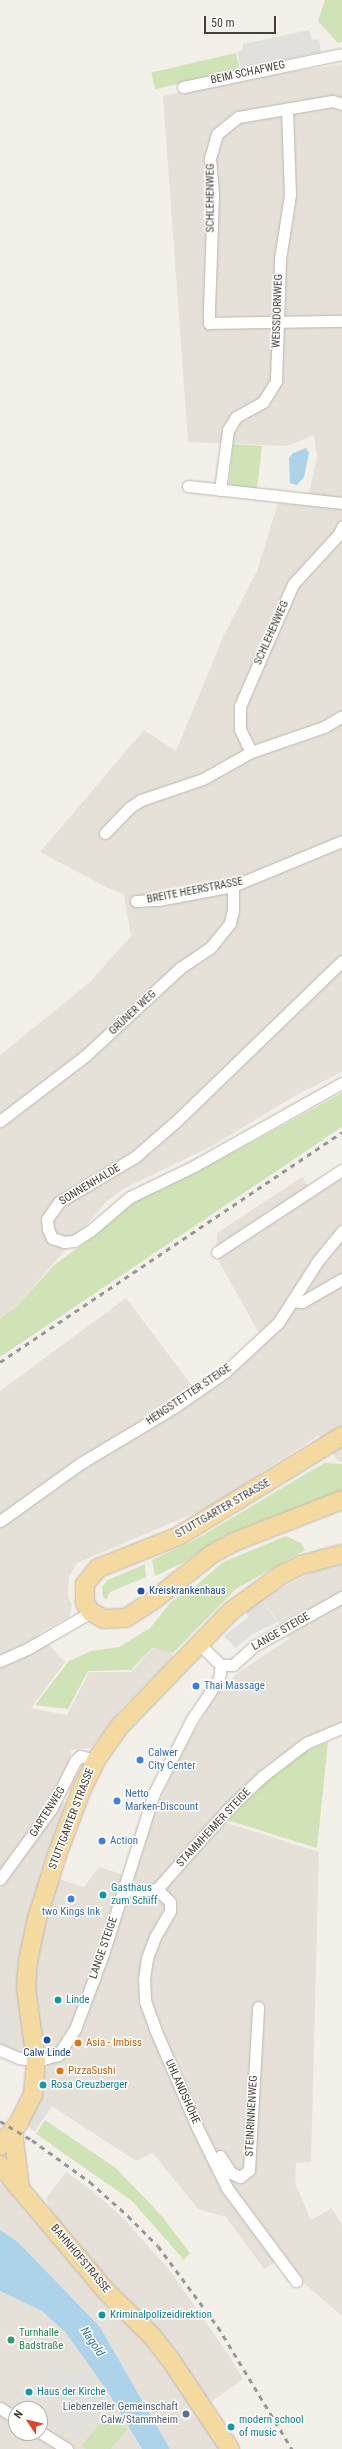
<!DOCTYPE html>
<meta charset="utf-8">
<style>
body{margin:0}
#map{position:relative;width:342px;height:2449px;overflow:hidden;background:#f3f0e9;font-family:"Roboto Condensed",sans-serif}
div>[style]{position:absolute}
.residential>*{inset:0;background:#e6e1d8}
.green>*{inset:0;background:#d0e3b6;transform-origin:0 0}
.parking>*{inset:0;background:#e2e0dd;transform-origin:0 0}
.water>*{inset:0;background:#acd3e9}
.roads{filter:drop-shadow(0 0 1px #bdb7ad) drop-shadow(0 0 1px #bdb7ad)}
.minor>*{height:11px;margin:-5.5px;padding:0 5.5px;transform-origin:5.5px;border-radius:5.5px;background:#fff}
.primary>*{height:18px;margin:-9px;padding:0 9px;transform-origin:9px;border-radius:9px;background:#f4d9a1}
.rail>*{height:3px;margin-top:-1.5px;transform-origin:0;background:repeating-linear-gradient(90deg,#979797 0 5px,transparent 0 10px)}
.dots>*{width:11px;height:11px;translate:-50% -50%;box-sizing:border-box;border:2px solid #fff;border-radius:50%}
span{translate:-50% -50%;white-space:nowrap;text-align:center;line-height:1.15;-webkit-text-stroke:3px #fff;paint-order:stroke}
.street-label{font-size:11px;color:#464038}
.transit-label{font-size:11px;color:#164399}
.left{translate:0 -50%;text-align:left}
.shop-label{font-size:11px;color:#366cbe}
.culture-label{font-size:11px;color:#0d838f}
.food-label{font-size:11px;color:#c56008}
.leisure-label{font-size:11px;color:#27864d}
.service-label{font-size:11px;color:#4e5e75}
.right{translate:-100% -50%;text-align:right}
.water-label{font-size:12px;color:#3a79a0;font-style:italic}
.north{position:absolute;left:8px;top:2401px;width:40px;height:40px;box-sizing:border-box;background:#fff;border:1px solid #b5b3af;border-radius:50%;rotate:305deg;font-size:11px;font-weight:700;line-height:16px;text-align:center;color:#464038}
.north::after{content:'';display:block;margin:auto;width:14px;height:18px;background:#e34430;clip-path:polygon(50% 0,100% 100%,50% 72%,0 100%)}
.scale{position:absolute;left:204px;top:16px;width:72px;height:18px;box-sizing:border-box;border:2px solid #464038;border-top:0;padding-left:5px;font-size:12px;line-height:14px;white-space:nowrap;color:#464038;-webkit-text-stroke:3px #fff;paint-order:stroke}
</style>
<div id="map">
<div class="residential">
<div style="clip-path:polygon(342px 64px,342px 1072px,298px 1094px,212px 1146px,127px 1187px,107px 1201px,19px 1304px,0 1319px,0 1055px,89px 983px,131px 936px,124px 894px,110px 889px,40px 852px,144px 730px,176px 751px,223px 637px,257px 571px,278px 503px,306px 506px,317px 457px,314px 435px,287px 446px,188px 442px,163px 96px,278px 72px,279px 74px)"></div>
<div style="clip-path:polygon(342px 1174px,342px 1462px,339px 1462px,319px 1435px,209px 1507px,77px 1563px,69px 1577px,68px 1596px,72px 1605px,69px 1617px,38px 1634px,65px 1662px,31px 1708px,67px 1715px,89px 1672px,131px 1672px,152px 1649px,168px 1650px,174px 1656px,122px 1708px,91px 1748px,71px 1750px,68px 1773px,53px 1798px,66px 1804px,40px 1873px,84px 1887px,99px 1867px,134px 1878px,156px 1808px,184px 1748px,217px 1693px,239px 1672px,289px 1639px,262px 1598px,312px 1572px,342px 1564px,342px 1723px,309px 1736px,260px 1771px,214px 1819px,319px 1852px,311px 2162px,296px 2163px,295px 2183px,311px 2220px,332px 2208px,342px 2225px,342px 2316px,299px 2279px,284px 2256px,264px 2269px,226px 2217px,198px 2209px,153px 2153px,136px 2161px,38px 2097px,53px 2047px,21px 2052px,0 2046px,0 1391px,126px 1298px,198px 1394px,264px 1342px,216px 1256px,217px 1233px,302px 1177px,313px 1193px)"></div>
<div style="clip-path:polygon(66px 2172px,94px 2192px,122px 2217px,168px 2268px,228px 2354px,243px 2379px,197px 2412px,219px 2449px,170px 2449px,100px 2327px,18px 2242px,0 2230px,0 2184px,7px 2184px,37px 2219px,49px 2208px,46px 2198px)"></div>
<div style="clip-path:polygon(evenodd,0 2291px,42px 2311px,65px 2332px,106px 2389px,142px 2449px,0 2449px,0 2291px,16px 2409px,40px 2409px,40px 2433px,16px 2433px,16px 2409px)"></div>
</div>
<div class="green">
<div style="clip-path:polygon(325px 0,342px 0,342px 42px,338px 43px,318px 21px)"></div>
<div style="left:236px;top:53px;width:17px;height:87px;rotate:77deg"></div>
<div style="clip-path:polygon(233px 444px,262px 446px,257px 489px,234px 486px,229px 483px)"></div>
<div style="clip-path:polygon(342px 1093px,342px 1127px,0 1357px,0 1319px,19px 1304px,54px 1265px,93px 1237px,132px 1203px,197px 1172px)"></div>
<div style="clip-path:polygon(324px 1463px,342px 1464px,342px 1490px,223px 1536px,182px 1563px,155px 1576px,152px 1560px,195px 1540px)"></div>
<div style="clip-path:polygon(286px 1536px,301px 1543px,305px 1550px,236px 1589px,173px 1653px,152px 1648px,131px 1670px,88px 1671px,68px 1709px,35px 1705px,69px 1661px,91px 1651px,119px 1647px,150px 1628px,171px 1602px,194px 1587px,223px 1562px)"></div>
<div style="clip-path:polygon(145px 1564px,146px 1577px,110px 1592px,106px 1600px,103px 1596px,102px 1587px,108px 1580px)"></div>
<div style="clip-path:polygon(328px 1742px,317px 1848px,227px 1820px,265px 1782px,305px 1751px)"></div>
<div style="clip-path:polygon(45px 2120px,116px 2168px,160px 2214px,190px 2253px,184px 2260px,132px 2201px,36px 2134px)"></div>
<div style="clip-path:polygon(109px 2413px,128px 2429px,111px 2449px,86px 2449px,82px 2445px)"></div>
</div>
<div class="parking">
<div style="clip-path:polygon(309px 30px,312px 40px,319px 39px,321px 52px,241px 69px,237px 52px,243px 50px,243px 44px)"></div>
<div style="clip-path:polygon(262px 1599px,277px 1622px,253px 1634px,235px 1648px,224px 1636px,248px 1617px,246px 1611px)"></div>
<div style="clip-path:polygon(0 2004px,10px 2008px,5px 2024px,15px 2027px,9px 2045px,0 2042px)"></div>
<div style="left:39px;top:2093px;width:18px;height:34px;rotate:34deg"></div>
<div style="clip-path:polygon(48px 2356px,77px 2375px,81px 2369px,95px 2378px,89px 2388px,105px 2400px,80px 2436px,55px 2420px,65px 2404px,42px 2389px,53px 2372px,42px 2364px)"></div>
</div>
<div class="water">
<div style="clip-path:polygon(306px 448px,309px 453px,304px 477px,297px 485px,290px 483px,289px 458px,293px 453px)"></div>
<div style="clip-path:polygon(0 2230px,18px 2242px,100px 2327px,170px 2449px,142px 2449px,106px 2389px,65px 2332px,42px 2311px,0 2291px)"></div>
</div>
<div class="roads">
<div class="minor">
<div style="left:183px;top:87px;width:162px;rotate:-11.7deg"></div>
<div style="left:342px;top:104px;width:10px;rotate:-163deg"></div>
<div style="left:332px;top:101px;width:95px;rotate:170.3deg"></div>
<div style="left:238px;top:117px;width:27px;rotate:141deg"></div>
<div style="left:217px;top:134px;width:26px;rotate:106deg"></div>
<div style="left:210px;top:159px;width:36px;rotate:85deg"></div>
<div style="left:213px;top:195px;width:115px;rotate:92deg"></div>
<div style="left:209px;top:310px;width:13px;rotate:90deg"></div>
<div style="left:209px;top:323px;width:133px;rotate:-0.9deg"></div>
<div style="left:188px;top:486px;width:155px;rotate:6.3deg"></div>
<div style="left:220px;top:490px;width:61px;rotate:-82.4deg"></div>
<div style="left:228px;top:430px;width:15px;rotate:-58deg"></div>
<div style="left:236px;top:417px;width:31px;rotate:-29deg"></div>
<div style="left:263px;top:402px;width:25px;rotate:-58deg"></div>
<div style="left:276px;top:381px;width:122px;rotate:-88.1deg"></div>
<div style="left:280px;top:259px;width:65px;rotate:-81.1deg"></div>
<div style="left:290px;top:195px;width:84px;rotate:-92deg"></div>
<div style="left:251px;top:752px;width:25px;rotate:-116deg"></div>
<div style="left:240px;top:729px;width:23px;rotate:-90deg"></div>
<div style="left:240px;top:706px;width:133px;rotate:-66.5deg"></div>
<div style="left:293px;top:584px;width:68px;rotate:-47.4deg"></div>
<div style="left:339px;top:534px;width:8px;rotate:-67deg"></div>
<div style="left:105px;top:833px;width:35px;rotate:-46deg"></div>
<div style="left:129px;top:808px;width:14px;rotate:-34deg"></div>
<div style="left:141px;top:800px;width:65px;rotate:-18.7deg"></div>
<div style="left:203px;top:779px;width:55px;rotate:-29.4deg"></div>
<div style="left:251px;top:752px;width:77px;rotate:-18.9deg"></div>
<div style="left:324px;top:727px;width:21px;rotate:-31deg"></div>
<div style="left:136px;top:901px;width:22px;rotate:-3deg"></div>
<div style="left:158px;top:900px;width:76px;rotate:-10.6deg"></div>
<div style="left:233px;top:886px;width:118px;rotate:-22.4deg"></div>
<div style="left:342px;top:961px;width:233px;rotate:136deg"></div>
<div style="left:174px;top:1123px;width:52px;rotate:138.9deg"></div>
<div style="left:135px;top:1157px;width:88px;rotate:149.4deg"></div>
<div style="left:59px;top:1202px;width:21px;rotate:125deg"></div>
<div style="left:47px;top:1219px;width:10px;rotate:84deg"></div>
<div style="left:48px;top:1229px;width:10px;rotate:66deg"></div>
<div style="left:52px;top:1238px;width:13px;rotate:18deg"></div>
<div style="left:64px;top:1242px;width:10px;rotate:-6deg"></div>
<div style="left:74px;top:1241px;width:19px;rotate:-32deg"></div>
<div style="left:90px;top:1231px;width:52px;rotate:-40.4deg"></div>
<div style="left:130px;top:1197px;width:71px;rotate:-25.8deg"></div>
<div style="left:194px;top:1166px;width:170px;rotate:-29.3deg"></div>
<div style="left:0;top:1121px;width:107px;rotate:-37.4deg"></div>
<div style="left:85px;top:1056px;width:129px;rotate:-42.8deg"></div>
<div style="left:180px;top:968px;width:36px;rotate:-34deg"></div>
<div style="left:210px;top:948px;width:32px;rotate:-51deg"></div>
<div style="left:230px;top:923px;width:13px;rotate:-77deg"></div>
<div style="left:233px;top:910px;width:24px;rotate:-90deg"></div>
<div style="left:217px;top:1252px;width:149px;rotate:-33.3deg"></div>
<div style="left:293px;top:1301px;width:9px;rotate:6deg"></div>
<div style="left:302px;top:1302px;width:46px;rotate:-29.9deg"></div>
<div style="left:0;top:1521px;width:100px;rotate:-35.6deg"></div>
<div style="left:81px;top:1463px;width:107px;rotate:-30.9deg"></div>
<div style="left:173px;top:1408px;width:63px;rotate:-34.7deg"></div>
<div style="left:225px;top:1372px;width:72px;rotate:-42.8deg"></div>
<div style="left:278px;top:1323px;width:72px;rotate:-57.4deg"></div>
<div style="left:317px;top:1262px;width:40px;rotate:-51deg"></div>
<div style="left:198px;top:1643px;width:32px;rotate:44deg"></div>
<div style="left:221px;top:1665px;width:12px"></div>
<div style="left:233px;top:1665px;width:28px;rotate:-42deg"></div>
<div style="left:254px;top:1646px;width:101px;rotate:-29.1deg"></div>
<div style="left:0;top:1661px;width:30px;rotate:-24deg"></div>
<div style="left:27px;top:1649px;width:74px;rotate:-30deg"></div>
<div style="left:0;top:1879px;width:87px;rotate:-53.9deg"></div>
<div style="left:51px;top:1809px;width:54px;rotate:-63.4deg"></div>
<div style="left:75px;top:1761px;width:7px;rotate:-45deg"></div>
<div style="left:80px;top:1756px;width:16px;rotate:14deg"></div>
<div style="left:157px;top:1889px;width:18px;rotate:45deg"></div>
<div style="left:170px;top:1902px;width:9px;rotate:90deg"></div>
<div style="left:170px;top:1911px;width:30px;rotate:120deg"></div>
<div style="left:155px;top:1937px;width:22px;rotate:111deg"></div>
<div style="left:147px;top:1958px;width:21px;rotate:98deg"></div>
<div style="left:144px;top:1979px;width:22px;rotate:87deg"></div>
<div style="left:145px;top:2001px;width:30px;rotate:70deg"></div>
<div style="left:155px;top:2029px;width:107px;rotate:66.8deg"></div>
<div style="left:197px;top:2127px;width:68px;rotate:63.8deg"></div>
<div style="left:227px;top:2188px;width:116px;rotate:53.4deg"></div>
<div style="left:124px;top:1891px;width:33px;rotate:-3deg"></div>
<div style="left:157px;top:1889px;width:108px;rotate:-48.4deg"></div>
<div style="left:229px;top:1808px;width:47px;rotate:-43.3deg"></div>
<div style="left:263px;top:1776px;width:54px;rotate:-37.5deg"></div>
<div style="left:306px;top:1743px;width:39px;rotate:-23deg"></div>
<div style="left:0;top:2050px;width:21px;rotate:23deg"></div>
<div style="left:19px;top:2058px;width:17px;rotate:10deg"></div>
<div style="left:36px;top:2061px;width:23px;rotate:-15deg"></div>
<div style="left:58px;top:2055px;width:31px;rotate:-57deg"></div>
<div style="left:75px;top:2029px;width:80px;rotate:-69.5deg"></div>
<div style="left:103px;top:1954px;width:169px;rotate:-72.4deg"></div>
<div style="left:154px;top:1793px;width:83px;rotate:-62.8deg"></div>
<div style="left:192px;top:1719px;width:48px;rotate:-56deg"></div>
<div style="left:219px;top:1679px;width:14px;rotate:-82deg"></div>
<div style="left:220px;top:2156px;width:20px;rotate:57deg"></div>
<div style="left:231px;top:2173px;width:10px;rotate:24deg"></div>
<div style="left:240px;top:2177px;width:11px;rotate:-38deg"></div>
<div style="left:249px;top:2170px;width:163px;rotate:-86.8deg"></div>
<div style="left:0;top:2408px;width:19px;rotate:32deg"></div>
<div style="left:40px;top:2432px;width:32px;rotate:32deg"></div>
</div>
<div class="primary">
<div style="left:342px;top:1436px;width:191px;rotate:148.5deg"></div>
<div style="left:179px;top:1536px;width:87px;rotate:158.4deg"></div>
<div style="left:98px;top:1568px;width:21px;rotate:129deg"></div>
<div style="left:85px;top:1584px;width:19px;rotate:90deg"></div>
<div style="left:85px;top:1603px;width:11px;rotate:56deg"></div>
<div style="left:91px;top:1612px;width:15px;rotate:28deg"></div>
<div style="left:104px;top:1619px;width:22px;rotate:-3deg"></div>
<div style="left:126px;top:1618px;width:35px;rotate:-33deg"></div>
<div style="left:155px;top:1599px;width:73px;rotate:-38.3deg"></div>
<div style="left:212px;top:1554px;width:25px;rotate:-29deg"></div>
<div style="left:234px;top:1542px;width:116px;rotate:-21.3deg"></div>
<div style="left:13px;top:2132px;width:56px;rotate:82.9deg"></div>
<div style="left:0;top:2146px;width:28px;rotate:-51deg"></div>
<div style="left:18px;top:2124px;width:33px;rotate:-63deg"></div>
<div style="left:33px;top:2095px;width:34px;rotate:-85deg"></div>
<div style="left:36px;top:2061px;width:74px;rotate:-97.8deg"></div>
<div style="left:26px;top:1988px;width:27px;rotate:-86deg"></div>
<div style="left:28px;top:1961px;width:40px;rotate:-78deg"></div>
<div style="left:36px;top:1922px;width:70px;rotate:-72.6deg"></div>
<div style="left:57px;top:1855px;width:68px;rotate:-69.4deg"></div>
<div style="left:81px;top:1791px;width:34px;rotate:-64deg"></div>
<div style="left:96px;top:1760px;width:42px;rotate:-54.8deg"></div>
<div style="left:120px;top:1726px;width:160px;rotate:-46deg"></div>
<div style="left:231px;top:1611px;width:62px;rotate:-35.8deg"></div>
<div style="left:281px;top:1575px;width:22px;rotate:-27deg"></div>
<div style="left:301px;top:1565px;width:42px;rotate:-15deg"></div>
<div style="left:0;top:2165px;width:165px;rotate:49.9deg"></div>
<div style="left:106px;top:2291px;width:64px;rotate:44.4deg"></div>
<div style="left:152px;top:2336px;width:29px;rotate:52deg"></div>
<div style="left:170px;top:2359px;width:108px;rotate:56.3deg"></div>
</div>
</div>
<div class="rail">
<div style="left:0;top:1362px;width:412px;rotate:-33.9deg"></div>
<div style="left:0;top:2121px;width:37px;rotate:31deg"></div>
<div style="left:32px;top:2140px;width:72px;rotate:35.9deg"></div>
<div style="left:90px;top:2182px;width:51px;rotate:41.8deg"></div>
<div style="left:128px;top:2216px;width:42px;rotate:45deg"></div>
<div style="left:158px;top:2246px;width:101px;rotate:53.5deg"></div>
<div style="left:218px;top:2327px;width:143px;rotate:58.8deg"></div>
</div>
<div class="dots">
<div style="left:141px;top:1591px;background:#1a4fb4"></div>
<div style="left:196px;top:1686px;background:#3f7fe0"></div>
<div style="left:140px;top:1760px;background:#3f7fe0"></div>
<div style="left:117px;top:1801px;background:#3f7fe0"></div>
<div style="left:102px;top:1841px;background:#3f7fe0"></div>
<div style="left:103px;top:1895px;background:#0f9aa8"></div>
<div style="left:71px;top:1899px;background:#3f7fe0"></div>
<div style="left:58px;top:2000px;background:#0f9aa8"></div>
<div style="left:47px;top:2040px;background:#1a4fb4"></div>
<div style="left:78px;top:2043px;background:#e8710a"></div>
<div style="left:60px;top:2071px;background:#e8710a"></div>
<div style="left:43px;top:2085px;background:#0f9aa8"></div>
<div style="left:102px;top:2315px;background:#0f9aa8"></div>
<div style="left:11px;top:2340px;background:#2e9e5b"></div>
<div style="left:29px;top:2392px;background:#0f9aa8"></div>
<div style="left:186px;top:2414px;background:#5c6f8a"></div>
<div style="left:231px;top:2427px;background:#0f9aa8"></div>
</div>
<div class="street-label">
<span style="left:248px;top:73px;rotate:-12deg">BEIM SCHAFWEG</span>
<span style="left:211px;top:198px;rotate:-90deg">SCHLEHENWEG</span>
<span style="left:278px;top:311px;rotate:-88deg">WEISSDORNWEG</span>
<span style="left:272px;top:633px;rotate:-66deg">SCHLEHENWEG</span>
<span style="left:195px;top:891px;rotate:-11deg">BREITE HEERSTRASSE</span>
<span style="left:133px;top:1013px;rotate:-43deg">GRÜNER WEG</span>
<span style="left:90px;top:1185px;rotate:-31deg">SONNENHALDE</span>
<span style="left:189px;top:1395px;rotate:-34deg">HENGSTETTER STEIGE</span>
<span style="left:223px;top:1509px;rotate:-30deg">STUTTGARTER STRASSE</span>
<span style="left:281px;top:1632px;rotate:-30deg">LANGE STEIGE</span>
<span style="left:48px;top:1812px;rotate:-58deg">GARTENWEG</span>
<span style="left:72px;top:1819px;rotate:-69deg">STUTTGARTER STRASSE</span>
<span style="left:214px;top:1828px;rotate:-47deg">STAMMHEIMER STEIGE</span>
<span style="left:104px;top:1948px;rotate:-71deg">LANGE STEIGE</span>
<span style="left:182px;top:2092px;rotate:66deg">UHLANDSHÖHE</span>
<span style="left:252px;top:2116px;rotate:-87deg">STEINRINNENWEG</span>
<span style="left:80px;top:2259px;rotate:50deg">BAHNHOFSTRASSE</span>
</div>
<div class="transit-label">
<span class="left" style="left:149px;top:1591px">Kreiskrankenhaus</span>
<span style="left:47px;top:2053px">Calw Linde</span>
</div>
<div class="shop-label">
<span class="left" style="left:204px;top:1686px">Thai Massage</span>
<span class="left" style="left:148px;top:1760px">Calwer<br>City Center</span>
<span class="left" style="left:125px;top:1801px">Netto<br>Marken-Discount</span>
<span class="left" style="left:110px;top:1841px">Action</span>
<span style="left:71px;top:1912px">two Kings Ink</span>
</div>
<div class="culture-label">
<span class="left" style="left:111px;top:1895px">Gasthaus<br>zum Schiff</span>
<span class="left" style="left:66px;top:2000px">Linde</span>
<span class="left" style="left:51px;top:2085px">Rosa Creuzberger</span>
<span class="left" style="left:110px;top:2315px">Kriminalpolizeidirektion</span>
<span class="left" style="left:37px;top:2392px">Haus der Kirche</span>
<span class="left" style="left:239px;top:2427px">modern school<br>of music</span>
</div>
<div class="food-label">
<span class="left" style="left:86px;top:2043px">Asia - Imbiss</span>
<span class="left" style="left:68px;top:2071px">PizzaSushi</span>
</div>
<div class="leisure-label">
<span class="left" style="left:19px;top:2340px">Turnhalle<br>Badstraße</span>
</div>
<div class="service-label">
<span class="right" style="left:178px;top:2414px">Liebenzeller Gemeinschaft<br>Calw/Stammheim</span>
</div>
<div class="water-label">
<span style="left:92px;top:2342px;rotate:56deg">Nagold</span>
</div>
<div class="north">N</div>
<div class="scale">50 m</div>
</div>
